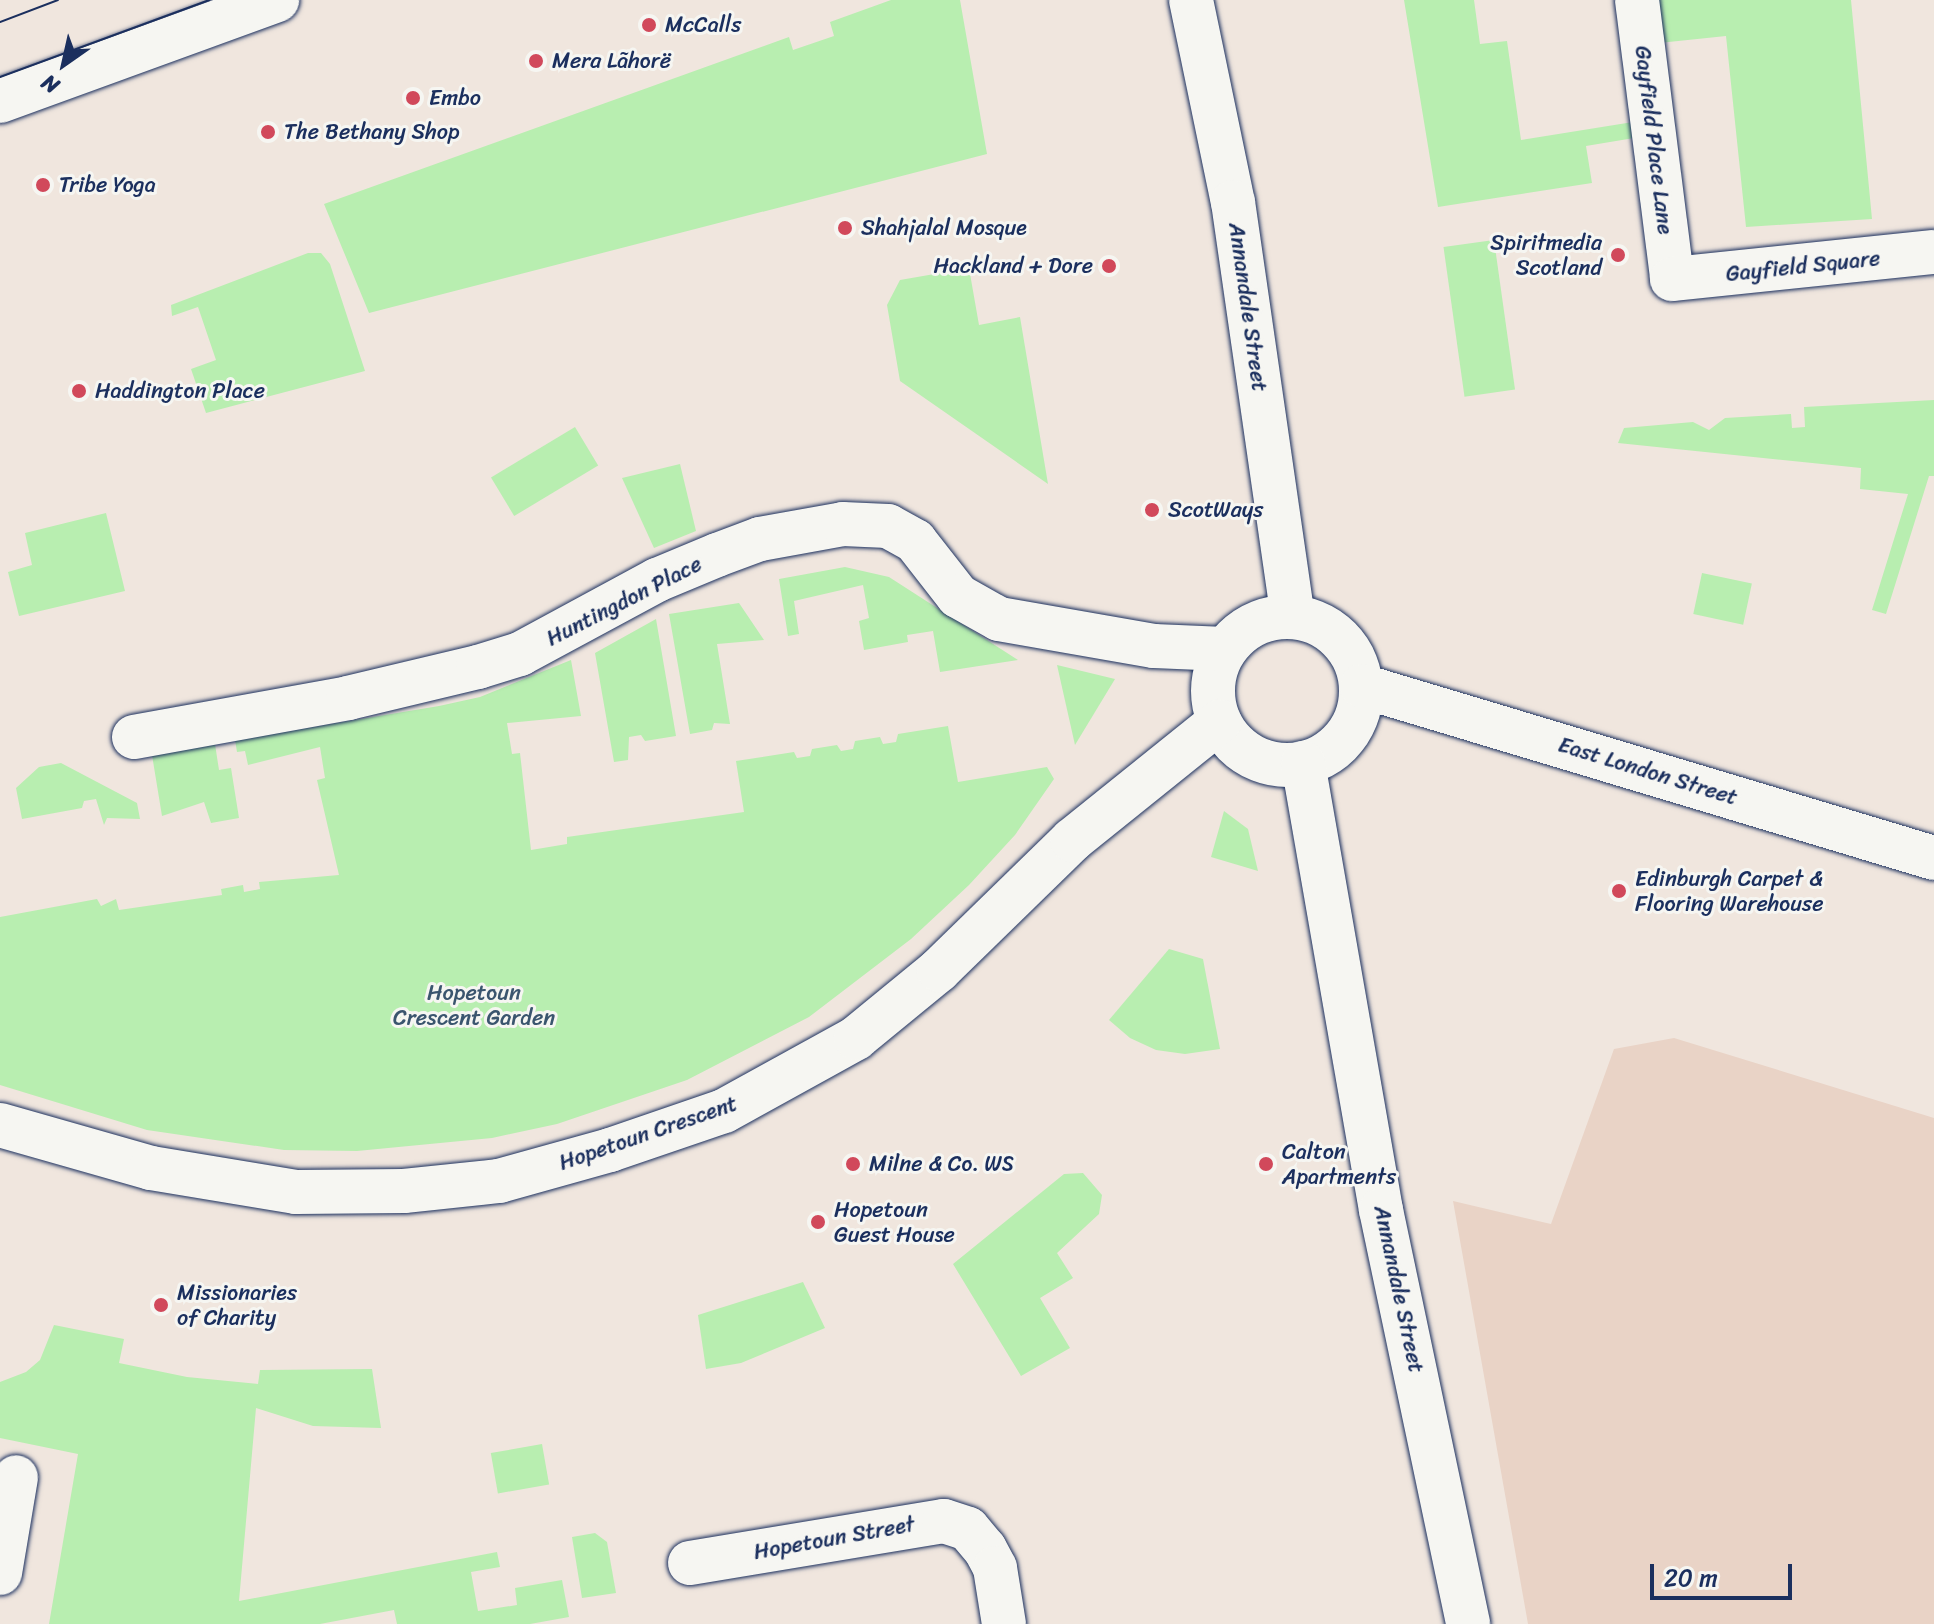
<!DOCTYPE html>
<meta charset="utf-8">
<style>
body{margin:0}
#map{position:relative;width:1934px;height:1624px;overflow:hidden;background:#f0e6de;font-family:Sriracha,sans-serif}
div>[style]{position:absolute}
.built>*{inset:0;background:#e9d3c6}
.green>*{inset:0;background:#b8eeb0;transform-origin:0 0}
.roads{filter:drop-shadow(0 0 2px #1b2f5e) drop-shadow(0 0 2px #1b2f5e)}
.minor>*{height:44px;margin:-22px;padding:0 22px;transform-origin:22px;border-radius:22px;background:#f6f6f2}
.minor>.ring{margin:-22px;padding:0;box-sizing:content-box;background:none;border:44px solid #f6f6f2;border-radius:50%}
.major>*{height:44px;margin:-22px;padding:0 22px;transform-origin:22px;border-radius:22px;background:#f6f6f2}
.tram>*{height:2px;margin:-1px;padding:0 1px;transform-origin:1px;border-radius:1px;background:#1b2f5e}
.dots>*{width:22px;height:22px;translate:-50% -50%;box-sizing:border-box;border:4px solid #f6f6f2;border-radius:50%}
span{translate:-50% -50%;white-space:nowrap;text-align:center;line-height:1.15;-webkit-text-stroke:6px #f6f6f2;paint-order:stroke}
.poi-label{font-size:22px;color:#1b2f5e}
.left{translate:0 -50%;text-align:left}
.right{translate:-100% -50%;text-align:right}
.street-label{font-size:22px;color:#1b2f5e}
.park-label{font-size:22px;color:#3a556e}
.north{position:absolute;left:24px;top:24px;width:80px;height:80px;-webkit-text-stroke:6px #f6f6f2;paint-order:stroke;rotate:214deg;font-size:22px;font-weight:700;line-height:32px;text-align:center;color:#1b2f5e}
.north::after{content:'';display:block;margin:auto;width:28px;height:36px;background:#1b2f5e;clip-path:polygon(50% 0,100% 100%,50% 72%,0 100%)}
.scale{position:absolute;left:1650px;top:1564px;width:142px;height:36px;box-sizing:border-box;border:4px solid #1b2f5e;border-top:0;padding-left:10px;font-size:24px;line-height:28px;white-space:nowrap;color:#1b2f5e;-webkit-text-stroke:6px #f6f6f2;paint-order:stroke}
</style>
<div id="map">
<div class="built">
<div style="clip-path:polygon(1674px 1038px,1934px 1118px,1934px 1624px,1528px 1624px,1453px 1201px,1551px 1224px,1614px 1049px)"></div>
</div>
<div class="green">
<div style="clip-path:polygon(891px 0,960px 0,987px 154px,369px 313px,324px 204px,789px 37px,793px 50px,834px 36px,830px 22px)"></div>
<div style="clip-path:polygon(1404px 0,1474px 0,1480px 44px,1507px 41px,1521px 140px,1633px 122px,1634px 138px,1586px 146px,1592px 183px,1438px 207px)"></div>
<div style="clip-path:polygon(1654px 0,1851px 0,1872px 219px,1746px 227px,1726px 36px,1659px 43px)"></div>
<div style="left:1494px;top:240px;width:151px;height:51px;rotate:82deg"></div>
<div style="clip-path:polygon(308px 253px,321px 253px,330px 264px,365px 371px,206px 413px,191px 369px,216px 360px,198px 307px,172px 316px,171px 305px)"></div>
<div style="clip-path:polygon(969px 268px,979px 325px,1020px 317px,1048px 484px,900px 381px,887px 305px,900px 280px)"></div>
<div style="clip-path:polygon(1934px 400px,1934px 476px,1929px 476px,1886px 614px,1872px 610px,1908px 494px,1860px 489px,1861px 468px,1618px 443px,1624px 428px,1693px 422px,1709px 430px,1725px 418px,1791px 414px,1792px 428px,1805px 427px,1804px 407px)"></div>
<div style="left:575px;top:427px;width:45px;height:98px;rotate:59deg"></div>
<div style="clip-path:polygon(680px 464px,696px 531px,654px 548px,622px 478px)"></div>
<div style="clip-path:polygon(106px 513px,125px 591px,19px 616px,8px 572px,32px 565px,25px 533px)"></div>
<div style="clip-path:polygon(845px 567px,889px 577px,1018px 660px,940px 672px,933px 631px,907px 635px,908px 642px,864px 650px,859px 621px,869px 618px,863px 585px,794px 601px,799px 634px,788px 636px,779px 579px)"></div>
<div style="left:1702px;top:573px;width:51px;height:42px;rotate:12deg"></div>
<div style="clip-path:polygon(739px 603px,764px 640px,717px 644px,730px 724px,714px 723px,712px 730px,690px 734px,669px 614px)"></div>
<div style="clip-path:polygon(656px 619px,676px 736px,645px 741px,641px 735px,629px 737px,628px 760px,614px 762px,595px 653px)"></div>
<div style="clip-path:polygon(571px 660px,581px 716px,507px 723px,512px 754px,520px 753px,531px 850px,567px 844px,567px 837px,744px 812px,736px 761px,794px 752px,797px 758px,810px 756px,812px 749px,837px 745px,841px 751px,853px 749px,855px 741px,880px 737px,883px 744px,896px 742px,898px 734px,948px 726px,958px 782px,1047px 767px,1054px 779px,1015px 835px,969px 885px,911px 939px,809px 1017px,687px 1080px,557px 1124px,492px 1138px,357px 1151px,284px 1150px,147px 1130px,0 1085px,0 917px,97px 899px,101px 906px,116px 899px,119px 910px,222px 895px,221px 889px,243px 885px,244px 892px,260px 889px,259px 882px,339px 875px,317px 780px,325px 778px,320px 747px,248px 765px,245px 751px,237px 752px,235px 740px,439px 706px,480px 697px)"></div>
<div style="clip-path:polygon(1057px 665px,1115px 679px,1075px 745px)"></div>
<div style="clip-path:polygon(215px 744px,219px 770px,231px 768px,239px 818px,211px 823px,204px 802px,162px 816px,152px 755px)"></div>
<div style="clip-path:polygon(61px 763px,137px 803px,140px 819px,107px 818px,104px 825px,96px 799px,84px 801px,82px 808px,22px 819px,16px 788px,39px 767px)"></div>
<div style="clip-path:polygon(1224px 811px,1248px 829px,1258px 871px,1211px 857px)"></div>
<div style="clip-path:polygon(1169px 949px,1203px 959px,1220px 1049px,1185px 1054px,1156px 1050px,1130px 1038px,1109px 1020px)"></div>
<div style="clip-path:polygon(1083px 1173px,1102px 1195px,1099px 1214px,1057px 1253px,1073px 1278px,1040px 1298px,1070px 1348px,1021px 1376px,953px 1264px,1064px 1174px)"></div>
<div style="clip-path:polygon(803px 1282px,825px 1328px,741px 1363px,706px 1369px,698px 1315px)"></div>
<div style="clip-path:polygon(54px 1325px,124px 1339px,119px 1363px,187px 1377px,258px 1384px,260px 1370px,372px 1369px,381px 1428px,313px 1426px,256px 1408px,239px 1601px,497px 1552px,500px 1567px,471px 1572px,478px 1611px,517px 1605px,515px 1588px,562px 1580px,569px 1617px,530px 1624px,397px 1624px,394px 1610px,320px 1624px,49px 1624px,78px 1454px,0 1438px,0 1382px,26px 1372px,40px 1360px)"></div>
<div style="left:542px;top:1444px;width:41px;height:52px;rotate:80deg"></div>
<div style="clip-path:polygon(595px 1533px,607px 1542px,616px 1593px,582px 1598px,572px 1537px)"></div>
</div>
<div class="roads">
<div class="minor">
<div style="left:1191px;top:0;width:206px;rotate:78.3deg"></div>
<div style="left:1233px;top:202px;width:418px;rotate:81.8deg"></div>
<div style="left:1637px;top:0;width:281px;rotate:82.8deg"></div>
<div style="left:1672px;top:279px;width:263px;rotate:-5.9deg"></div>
<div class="ring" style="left:1213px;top:617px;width:104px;height:104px"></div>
<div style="left:1362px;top:686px;width:597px;rotate:16.74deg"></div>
<div style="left:134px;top:737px;width:218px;rotate:-10.3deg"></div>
<div style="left:348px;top:698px;width:134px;rotate:-13.4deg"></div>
<div style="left:478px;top:667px;width:44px;rotate:-17.2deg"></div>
<div style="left:520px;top:654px;width:156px;rotate:-28.4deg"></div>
<div style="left:657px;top:580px;width:65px;rotate:-22.6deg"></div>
<div style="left:717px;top:555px;width:46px;rotate:-20.4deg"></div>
<div style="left:760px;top:539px;width:84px;rotate:-10.2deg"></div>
<div style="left:843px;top:524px;width:45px;rotate:2.5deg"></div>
<div style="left:888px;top:526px;width:31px;rotate:29deg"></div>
<div style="left:915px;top:541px;width:70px;rotate:52deg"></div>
<div style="left:958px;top:596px;width:47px;rotate:29.3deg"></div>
<div style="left:999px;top:619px;width:157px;rotate:9.9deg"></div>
<div style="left:1154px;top:646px;width:71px;rotate:2.4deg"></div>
<div style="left:1303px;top:763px;width:454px;rotate:80.1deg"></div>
<div style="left:1381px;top:1210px;width:423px;rotate:78.1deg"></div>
<div style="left:0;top:1125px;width:157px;rotate:15.9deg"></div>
<div style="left:151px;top:1168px;width:147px;rotate:9.4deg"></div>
<div style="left:296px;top:1192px;width:108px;rotate:-0.5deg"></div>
<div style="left:404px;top:1191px;width:96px;rotate:-6deg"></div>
<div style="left:499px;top:1181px;width:115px;rotate:-15.6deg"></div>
<div style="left:610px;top:1150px;width:120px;rotate:-18.9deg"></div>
<div style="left:724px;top:1111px;width:151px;rotate:-28.9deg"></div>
<div style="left:856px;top:1038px;width:107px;rotate:-39.3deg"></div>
<div style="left:939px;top:970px;width:186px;rotate:-44.3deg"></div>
<div style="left:1072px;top:840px;width:189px;rotate:-38.8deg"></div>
<div style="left:690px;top:1563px;width:257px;rotate:-9.4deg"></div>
<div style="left:944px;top:1521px;width:25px;rotate:18deg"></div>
<div style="left:968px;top:1529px;width:26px;rotate:50deg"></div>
<div style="left:985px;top:1549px;width:21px;rotate:62deg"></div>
<div style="left:995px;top:1568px;width:57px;rotate:80.9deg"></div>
<div style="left:0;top:1573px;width:97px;rotate:-80.5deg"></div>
</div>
<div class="major">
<div style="left:0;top:101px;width:295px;rotate:-20deg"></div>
</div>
</div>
<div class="tram">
<div style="left:0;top:22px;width:62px;rotate:-20.8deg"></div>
<div style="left:0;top:77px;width:223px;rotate:-20.2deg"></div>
</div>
<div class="dots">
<div style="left:649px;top:25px;background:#d1495b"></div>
<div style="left:536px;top:61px;background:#d1495b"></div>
<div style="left:413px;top:98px;background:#d1495b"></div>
<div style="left:268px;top:132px;background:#d1495b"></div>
<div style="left:43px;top:185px;background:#d1495b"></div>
<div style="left:845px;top:228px;background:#d1495b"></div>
<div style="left:1618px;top:255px;background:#d1495b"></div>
<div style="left:1109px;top:266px;background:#d1495b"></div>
<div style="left:79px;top:391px;background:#d1495b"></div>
<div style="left:1152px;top:510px;background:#d1495b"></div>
<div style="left:1619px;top:891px;background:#d1495b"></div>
<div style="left:853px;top:1164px;background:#d1495b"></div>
<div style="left:1266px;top:1164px;background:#d1495b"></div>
<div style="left:818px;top:1222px;background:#d1495b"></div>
<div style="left:161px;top:1305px;background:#d1495b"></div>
</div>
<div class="poi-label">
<span class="left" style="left:665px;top:25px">McCalls</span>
<span class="left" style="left:552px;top:61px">Mera Lãhorë</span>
<span class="left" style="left:429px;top:98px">Embo</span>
<span class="left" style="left:284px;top:132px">The Bethany Shop</span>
<span class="left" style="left:59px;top:185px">Tribe Yoga</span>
<span class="left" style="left:861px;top:228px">Shahjalal Mosque</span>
<span class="right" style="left:1602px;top:255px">Spiritmedia<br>Scotland</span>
<span class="right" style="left:1093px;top:266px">Hackland + Dore</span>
<span class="left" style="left:95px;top:391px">Haddington Place</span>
<span class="left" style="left:1168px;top:510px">ScotWays</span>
<span class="left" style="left:1635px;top:891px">Edinburgh Carpet &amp;<br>Flooring Warehouse</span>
<span class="left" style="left:1282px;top:1164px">Calton<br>Apartments</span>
<span class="left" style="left:869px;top:1164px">Milne &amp; Co. WS</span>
<span class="left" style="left:834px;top:1222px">Hopetoun<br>Guest House</span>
<span class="left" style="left:177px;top:1305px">Missionaries<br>of Charity</span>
</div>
<div class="street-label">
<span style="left:1654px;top:140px;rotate:83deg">Gayfield Place Lane</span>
<span style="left:1803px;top:266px;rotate:-6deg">Gayfield Square</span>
<span style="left:1248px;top:307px;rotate:82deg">Annandale Street</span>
<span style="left:624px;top:601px;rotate:-27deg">Huntingdon Place</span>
<span style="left:1648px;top:771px;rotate:17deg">East London Street</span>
<span style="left:648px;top:1133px;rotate:-19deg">Hopetoun Crescent</span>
<span style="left:1399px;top:1289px;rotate:78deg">Annandale Street</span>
<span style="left:834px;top:1538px;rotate:-10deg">Hopetoun Street</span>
</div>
<div class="park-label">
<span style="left:474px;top:1005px">Hopetoun<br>Crescent Garden</span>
</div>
<div class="north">N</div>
<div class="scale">20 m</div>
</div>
